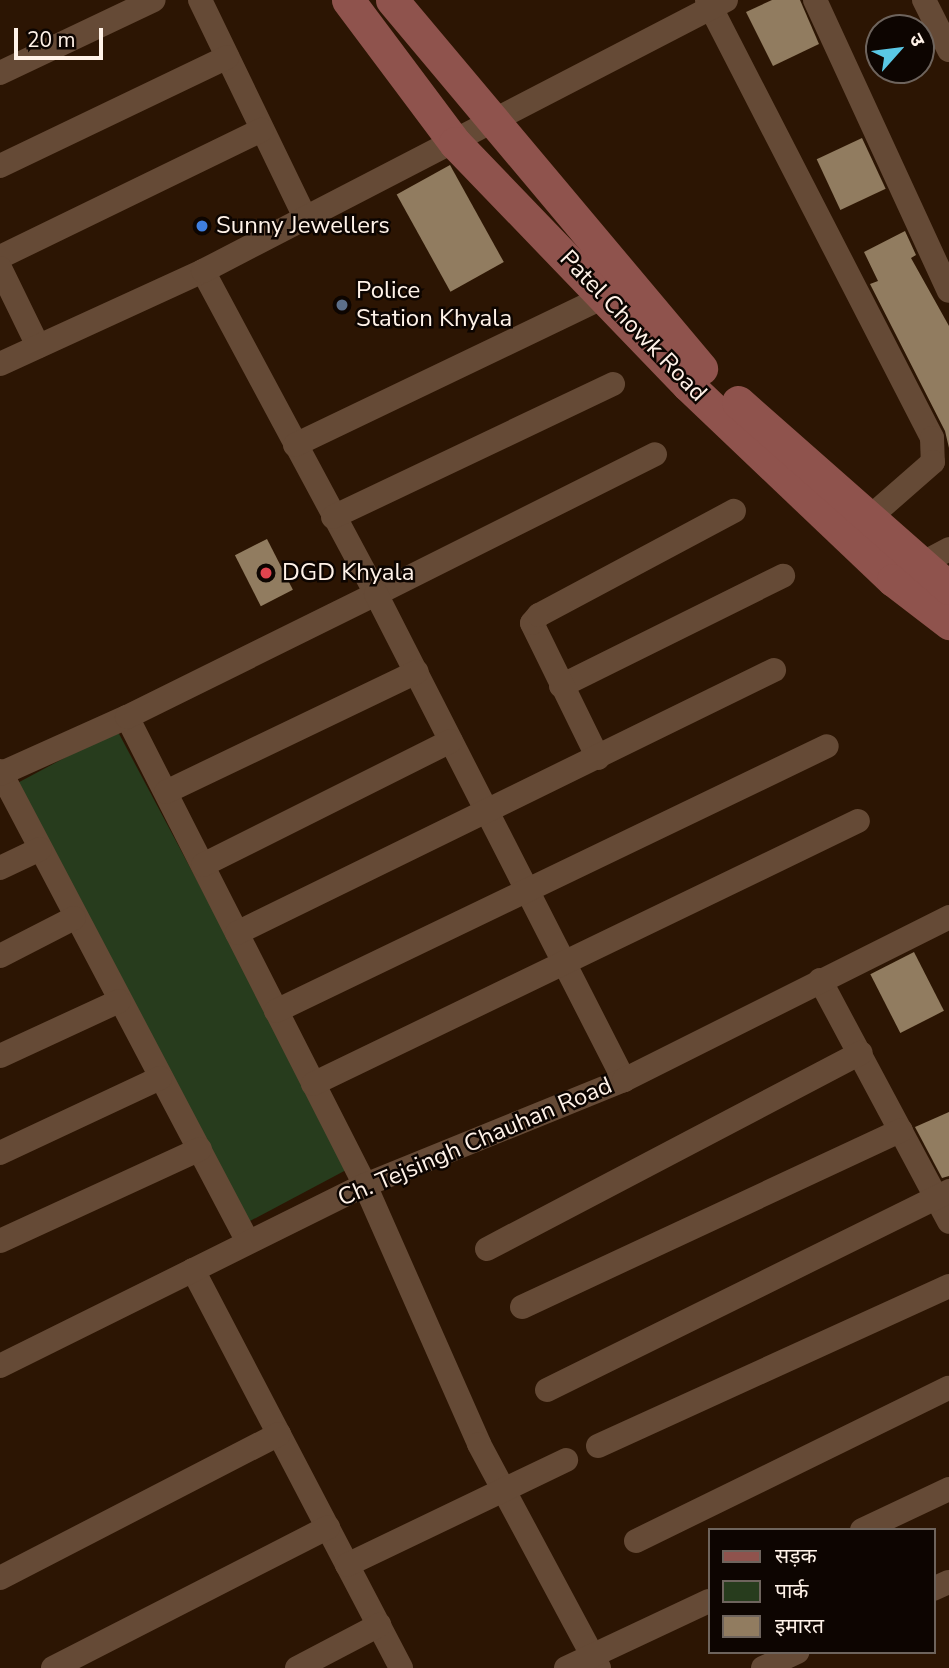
<!DOCTYPE html>
<meta charset="utf-8">
<style>
body{margin:0}
#map{position:relative;width:949px;height:1668px;overflow:hidden;background:#2c1503;font-family:"Nunito Sans","Noto Sans Devanagari",sans-serif}
div>[style]{position:absolute}
.green>*{inset:0;background:#273c1d;transform-origin:0 0}
.building>*{inset:0;background:#917c60;transform-origin:0 0}
.street>*{height:24px;margin:-12px;padding:0 12px;transform-origin:12px;border-radius:12px;background:#654a36}
.secondary>*{height:33px;margin:-16.5px;padding:0 16.5px;transform-origin:16.5px;border-radius:16.5px;background:#8f534d}
.dots>*{width:19px;height:19px;translate:-50% -50%;box-sizing:border-box;border:4px solid #0d0501;border-radius:50%}
span{translate:-50% -50%;white-space:nowrap;text-align:center;line-height:1.15;-webkit-text-stroke:5px #0d0501;paint-order:stroke}
.poi-label{font-size:24px;color:#fff2e8}
.left{translate:0 -50%;text-align:left}
.street-label{font-size:24px;color:#fff2e8}
.legend{position:absolute;left:708px;top:1528px;width:228px;height:126px;box-sizing:border-box;background:#0d0501;border:2px solid #6e645d;margin:0;padding:9px 12px;list-style:none;font-size:21px;color:#fff2e8}
.legend li{display:flex;align-items:center;gap:14px;height:35px}
.legend b{width:35px;border:2px solid #6e645d}
.north{position:absolute;left:865px;top:14px;width:70px;height:70px;box-sizing:border-box;background:#0d0501;border:2px solid #6e645d;border-radius:50%;rotate:62deg;font-size:19px;font-weight:700;line-height:28px;text-align:center;color:#fff2e8}
.north::after{content:'';display:block;margin:auto;width:24px;height:32px;background:#5ac8e5;clip-path:polygon(50% 0,100% 100%,50% 72%,0 100%)}
.scale{position:absolute;left:14px;top:28px;width:89px;height:32px;box-sizing:border-box;border:4px solid #fff2e8;border-top:0;padding-left:9px;font-size:21px;line-height:24px;white-space:nowrap;color:#fff2e8;-webkit-text-stroke:5px #0d0501;paint-order:stroke}
</style>
<div id="map">
<div class="green">
<div style="left:117px;top:730px;width:496px;height:126px;rotate:62deg"></div>
</div>
<div class="building">
<div style="clip-path:polygon(772px 0,800px 0,819px 44px,773px 66px,746px 12px)"></div>
<div style="left:862px;top:138px;width:56px;height:50px;rotate:65deg"></div>
<div style="left:450px;top:165px;width:111px;height:61px;rotate:61deg"></div>
<div style="clip-path:polygon(905px 231px,916px 255px,911px 258px,949px 326px,949px 448px,945px 431px,870px 284px,878px 281px,864px 252px)"></div>
<div style="left:267px;top:539px;width:57px;height:36px;rotate:63deg"></div>
<div style="left:914px;top:952px;width:66px;height:49px;rotate:63deg"></div>
<div style="clip-path:polygon(949px 1112px,949px 1176px,942px 1178px,915px 1127px)"></div>
</div>
<div class="street">
<div style="left:200px;top:0;width:241px;rotate:64.2deg"></div>
<div style="left:707px;top:0;width:492px;rotate:62.8deg"></div>
<div style="left:932px;top:438px;width:24px;rotate:88deg"></div>
<div style="left:933px;top:462px;width:85px;rotate:138.8deg"></div>
<div style="left:815px;top:0;width:320px;rotate:65.3deg"></div>
<div style="left:924px;top:0;width:56px;rotate:63.4deg"></div>
<div style="left:0;top:73px;width:170px;rotate:-25.4deg"></div>
<div style="left:0;top:166px;width:252px;rotate:-25.6deg"></div>
<div style="left:0;top:257px;width:291px;rotate:-25.9deg"></div>
<div style="left:0;top:268px;width:87px;rotate:64deg"></div>
<div style="left:203px;top:271px;width:366px;rotate:61.8deg"></div>
<div style="left:376px;top:594px;width:312px;rotate:-26.6deg"></div>
<div style="left:0;top:364px;width:223px;rotate:-24.6deg"></div>
<div style="left:203px;top:271px;width:589px;rotate:-27.39deg"></div>
<div style="left:295px;top:445px;width:343px;rotate:-25.6deg"></div>
<div style="left:333px;top:517px;width:310px;rotate:-25.4deg"></div>
<div style="left:921px;top:564px;width:32px;rotate:-28deg"></div>
<div style="left:561px;top:686px;width:248px;rotate:-26.4deg"></div>
<div style="left:127px;top:717px;width:525px;rotate:63.04deg"></div>
<div style="left:365px;top:1185px;width:283px;rotate:66.2deg"></div>
<div style="left:479px;top:1444px;width:254px;rotate:61.8deg"></div>
<div style="left:598px;top:758px;width:150px;rotate:-116.1deg"></div>
<div style="left:532px;top:623px;width:11px;rotate:-49deg"></div>
<div style="left:539px;top:615px;width:221px;rotate:-28.1deg"></div>
<div style="left:0;top:771px;width:532px;rotate:62.23deg"></div>
<div style="left:0;top:774px;width:139px;rotate:-24.2deg"></div>
<div style="left:127px;top:717px;width:278px;rotate:-26.3deg"></div>
<div style="left:376px;top:594px;width:546px;rotate:62.97deg"></div>
<div style="left:166px;top:792px;width:278px;rotate:-25.6deg"></div>
<div style="left:203px;top:865px;width:277px;rotate:-26.6deg"></div>
<div style="left:0;top:868px;width:44px;rotate:-25.4deg"></div>
<div style="left:237px;top:933px;width:598px;rotate:-26.09deg"></div>
<div style="left:0;top:956px;width:83px;rotate:-27.2deg"></div>
<div style="left:820px;top:980px;width:274px;rotate:61.9deg"></div>
<div style="left:276px;top:1011px;width:611px;rotate:-25.68deg"></div>
<div style="left:0;top:1056px;width:131px;rotate:-24.8deg"></div>
<div style="left:313px;top:1084px;width:605px;rotate:-25.76deg"></div>
<div style="left:0;top:1153px;width:177px;rotate:-25.1deg"></div>
<div style="left:0;top:1241px;width:220px;rotate:-24.7deg"></div>
<div style="left:487px;top:1249px;width:422px;rotate:-27.7deg"></div>
<div style="left:193px;top:1270px;width:449px;rotate:62.4deg"></div>
<div style="left:522px;top:1307px;width:418px;rotate:-25deg"></div>
<div style="left:0;top:1366px;width:407px;rotate:-26.4deg"></div>
<div style="left:365px;top:1185px;width:279px;rotate:-22.1deg"></div>
<div style="left:624px;top:1080px;width:364px;rotate:-26.6deg"></div>
<div style="left:547px;top:1390px;width:449px;rotate:-26.3deg"></div>
<div style="left:598px;top:1446px;width:386px;rotate:-24.5deg"></div>
<div style="left:862px;top:1530px;width:96px;rotate:-25.2deg"></div>
<div style="left:636px;top:1541px;width:348px;rotate:-26.1deg"></div>
<div style="left:347px;top:1565px;width:243px;rotate:-25.6deg"></div>
<div style="left:0;top:1578px;width:314px;rotate:-27.3deg"></div>
<div style="left:933px;top:1589px;width:17px;rotate:-24deg"></div>
<div style="left:53px;top:1668px;width:309px;rotate:-27.1deg"></div>
<div style="left:297px;top:1668px;width:93px;rotate:-27.7deg"></div>
<div style="left:566px;top:1668px;width:158px;rotate:-25.1deg"></div>
<div style="left:763px;top:1668px;width:38px;rotate:-25deg"></div>
</div>
<div class="secondary">
<div style="left:348px;top:0;width:179px;rotate:53.2deg"></div>
<div style="left:455px;top:143px;width:336px;rotate:46.1deg"></div>
<div style="left:688px;top:385px;width:283px;rotate:43.6deg"></div>
<div style="left:893px;top:580px;width:71px;rotate:37.5deg"></div>
<div style="left:392px;top:0;width:481px;rotate:50deg"></div>
<div style="left:738px;top:402px;width:281px;rotate:41.4deg"></div>
</div>
<div class="dots">
<div style="left:202px;top:226px;background:#3f7fe0"></div>
<div style="left:342px;top:305px;background:#5c6f8a"></div>
<div style="left:266px;top:573px;background:#e0444e"></div>
</div>
<div class="poi-label">
<span class="left" style="left:216px;top:226px">Sunny Jewellers</span>
<span class="left" style="left:356px;top:305px">Police<br>Station Khyala</span>
<span class="left" style="left:282px;top:573px">DGD Khyala</span>
</div>
<div class="street-label">
<span style="left:633px;top:326px;rotate:46deg">Patel Chowk Road</span>
<span style="left:475px;top:1142px;rotate:-23deg">Ch. Tejsingh Chauhan Road</span>
</div>
<ul class="legend">
<li><b style="height:9px;background:#8f534d"></b>सड़क</li>
<li><b style="height:19px;background:#273c1d"></b>पार्क</li>
<li><b style="height:19px;background:#917c60"></b>इमारत</li>
</ul>
<div class="north">उ</div>
<div class="scale">20 m</div>
</div>
